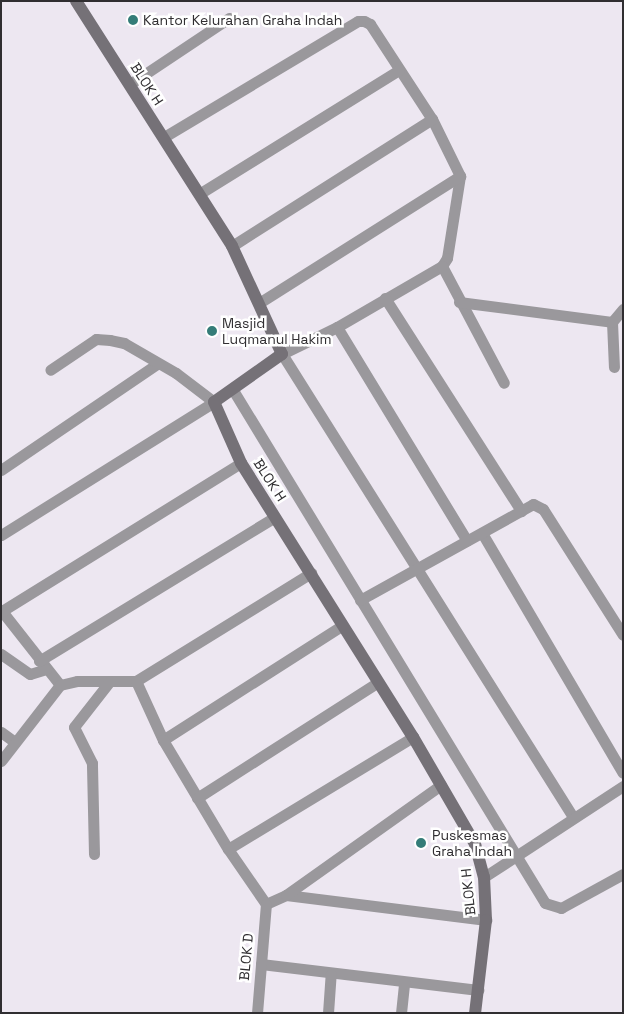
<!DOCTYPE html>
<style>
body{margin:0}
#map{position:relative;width:624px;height:1014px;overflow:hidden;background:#ede7f1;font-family:"Space Grotesk",sans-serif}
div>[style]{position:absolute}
.street>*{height:11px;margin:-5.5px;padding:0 5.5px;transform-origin:5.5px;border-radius:5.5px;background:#9a989c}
.secondary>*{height:12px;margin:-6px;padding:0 6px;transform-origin:6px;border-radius:6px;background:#757177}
.dots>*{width:14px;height:14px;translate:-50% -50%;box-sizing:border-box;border:2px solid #fff;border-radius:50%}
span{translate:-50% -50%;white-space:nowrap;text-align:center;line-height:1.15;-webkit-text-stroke:5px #fff;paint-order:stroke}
.poi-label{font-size:14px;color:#302e31}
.left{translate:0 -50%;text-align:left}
.street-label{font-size:14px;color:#302e31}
.frame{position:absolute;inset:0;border:2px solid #302e31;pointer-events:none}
</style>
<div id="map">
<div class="street">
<div style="left:130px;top:84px;width:119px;rotate:-33.7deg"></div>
<div style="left:164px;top:137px;width:226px;rotate:-30.9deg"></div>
<div style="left:358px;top:21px;width:6px"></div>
<div style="left:364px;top:21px;width:7px;rotate:27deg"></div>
<div style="left:370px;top:24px;width:113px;rotate:56.9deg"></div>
<div style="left:432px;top:119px;width:64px;rotate:63.8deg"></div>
<div style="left:460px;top:176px;width:83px;rotate:99deg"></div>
<div style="left:447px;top:258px;width:9px;rotate:122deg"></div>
<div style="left:442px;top:266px;width:121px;rotate:149.8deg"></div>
<div style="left:337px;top:327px;width:61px;rotate:153.9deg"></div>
<div style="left:282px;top:354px;width:547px;rotate:57.85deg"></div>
<div style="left:199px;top:194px;width:235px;rotate:-31.8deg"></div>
<div style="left:232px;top:246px;width:237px;rotate:-32.4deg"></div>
<div style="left:442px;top:266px;width:132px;rotate:62.1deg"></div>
<div style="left:385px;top:298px;width:253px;rotate:57.4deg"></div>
<div style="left:459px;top:302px;width:154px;rotate:7.4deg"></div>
<div style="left:612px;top:322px;width:45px;rotate:87.5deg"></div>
<div style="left:259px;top:303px;width:238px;rotate:-32.3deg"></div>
<div style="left:612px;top:322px;width:17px;rotate:-50deg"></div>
<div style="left:337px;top:327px;width:250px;rotate:58.7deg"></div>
<div style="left:233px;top:390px;width:600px;rotate:58.69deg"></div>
<div style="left:545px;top:903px;width:17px;rotate:17deg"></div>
<div style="left:561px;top:908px;width:71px;rotate:-28.7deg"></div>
<div style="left:1px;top:470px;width:189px;rotate:-34.2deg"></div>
<div style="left:482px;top:533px;width:278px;rotate:59.6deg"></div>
<div style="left:1px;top:535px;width:251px;rotate:-32deg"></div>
<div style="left:214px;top:402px;width:48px;rotate:-142.7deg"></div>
<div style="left:176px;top:373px;width:60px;rotate:-150deg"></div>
<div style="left:124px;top:343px;width:14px;rotate:-168deg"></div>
<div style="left:110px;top:340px;width:14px;rotate:-176deg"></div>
<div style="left:96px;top:339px;width:55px;rotate:146deg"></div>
<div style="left:360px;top:600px;width:198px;rotate:-29deg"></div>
<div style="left:533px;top:504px;width:11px;rotate:27deg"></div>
<div style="left:543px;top:509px;width:149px;rotate:57.6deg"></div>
<div style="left:1px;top:610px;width:95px;rotate:51.8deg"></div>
<div style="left:2px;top:611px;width:281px;rotate:-31.8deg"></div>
<div style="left:1px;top:654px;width:35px;rotate:35deg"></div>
<div style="left:30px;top:674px;width:17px;rotate:-17deg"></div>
<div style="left:39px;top:661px;width:276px;rotate:-31.4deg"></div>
<div style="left:136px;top:681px;width:206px;rotate:-31.7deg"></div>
<div style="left:1px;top:732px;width:17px;rotate:36deg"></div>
<div style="left:163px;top:740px;width:211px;rotate:-32.6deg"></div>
<div style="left:1px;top:761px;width:96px;rotate:-52.2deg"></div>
<div style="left:60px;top:685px;width:17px;rotate:-13deg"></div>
<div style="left:77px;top:681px;width:59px"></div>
<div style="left:136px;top:681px;width:65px;rotate:65.4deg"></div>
<div style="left:163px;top:740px;width:127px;rotate:59.2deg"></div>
<div style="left:228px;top:849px;width:67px;rotate:55.4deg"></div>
<div style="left:197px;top:798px;width:214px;rotate:-32.6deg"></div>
<div style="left:228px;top:849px;width:216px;rotate:-31.2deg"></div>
<div style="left:94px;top:854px;width:91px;rotate:-91.3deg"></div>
<div style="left:92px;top:763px;width:40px;rotate:-116.6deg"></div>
<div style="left:74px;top:727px;width:58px;rotate:-52deg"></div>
<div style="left:484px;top:877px;width:166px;rotate:-33.2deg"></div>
<div style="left:286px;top:895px;width:202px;rotate:7.1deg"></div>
<div style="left:266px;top:904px;width:22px;rotate:-24deg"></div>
<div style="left:286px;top:895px;width:190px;rotate:-35.4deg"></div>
<div style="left:261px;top:964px;width:219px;rotate:6.8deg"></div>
<div style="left:257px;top:1013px;width:109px;rotate:-85.3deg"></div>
<div style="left:328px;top:1013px;width:39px;rotate:-86deg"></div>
<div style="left:401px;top:1013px;width:31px;rotate:-84deg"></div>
</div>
<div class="secondary">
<div style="left:76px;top:1px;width:290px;rotate:57.5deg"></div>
<div style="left:232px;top:246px;width:119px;rotate:65.2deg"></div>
<div style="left:282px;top:354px;width:83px;rotate:144.8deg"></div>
<div style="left:214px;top:402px;width:67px;rotate:66.1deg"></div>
<div style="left:241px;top:463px;width:324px;rotate:57.9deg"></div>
<div style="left:413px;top:737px;width:124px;rotate:59.9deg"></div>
<div style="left:475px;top:844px;width:34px;rotate:75deg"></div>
<div style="left:484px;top:877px;width:43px;rotate:87.3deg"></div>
<div style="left:486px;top:920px;width:94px;rotate:96.7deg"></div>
</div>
<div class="dots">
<div style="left:133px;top:20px;background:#347c78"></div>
<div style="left:212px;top:331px;background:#347c78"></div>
<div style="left:421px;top:843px;background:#347c78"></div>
</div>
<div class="poi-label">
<span class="left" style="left:143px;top:20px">Kantor Kelurahan Graha Indah</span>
<span class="left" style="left:222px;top:331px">Masjid<br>Luqmanul Hakim</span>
<span class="left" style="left:432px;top:843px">Puskesmas<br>Graha Indah</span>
</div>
<div class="street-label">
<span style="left:147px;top:84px;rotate:57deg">BLOK H</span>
<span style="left:270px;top:480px;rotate:57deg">BLOK H</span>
<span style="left:468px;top:892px;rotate:-96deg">BLOK H</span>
<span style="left:246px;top:957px;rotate:-85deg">BLOK D</span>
</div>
<div class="frame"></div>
</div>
